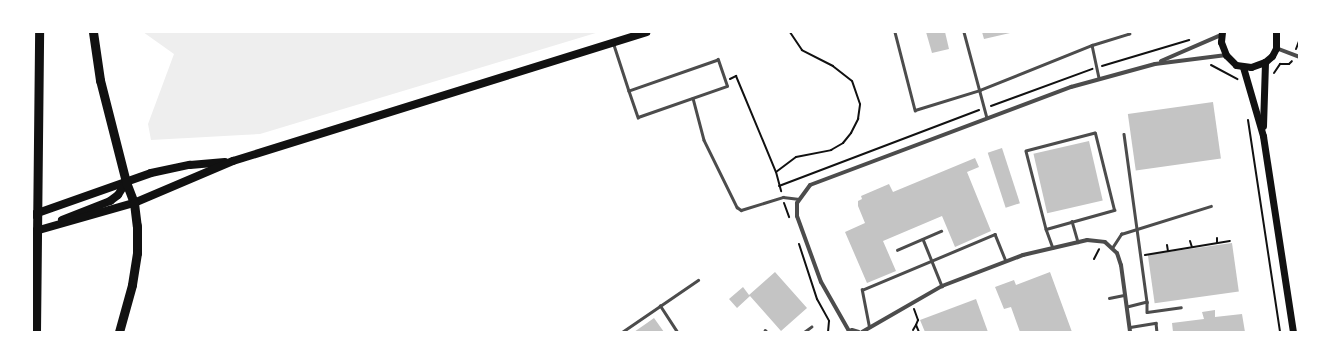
<!DOCTYPE html>
<style>
body{margin:0}
#map{position:relative;width:1331px;height:364px;overflow:hidden;background:#fff;font-family:Cabin,sans-serif}
div>[style]{position:absolute}
.green>*{inset:0;background:#eee}
.building>*{inset:0;background:#c4c4c4;transform-origin:0 0}
.path>*{height:2px;margin:-1px;padding:0 1px;transform-origin:1px;border-radius:1px;background:#111}
.service>*{height:2.5px;margin:-1.25px;padding:0 1.25px;transform-origin:1.25px;border-radius:1.25px;background:#4c4c4c}
.minor>*{height:4px;margin:-2px;padding:0 2px;transform-origin:2px;border-radius:2px;background:#4c4c4c}
.secondary>*{height:7px;margin:-3.5px;padding:0 3.5px;transform-origin:3.5px;border-radius:3.5px;background:#111}
.primary>*{height:8px;margin:-4px;padding:0 4px;transform-origin:4px;border-radius:4px;background:#111}
.motorway>*{height:9px;margin:-4.5px;padding:0 4.5px;transform-origin:4.5px;border-radius:4.5px;background:#111}
span{translate:-50% -50%;white-space:nowrap;text-align:center;line-height:1.15;-webkit-text-stroke:3px #fff;paint-order:stroke}
.frame{position:absolute;inset:0;border:33px solid #fff;pointer-events:none}
</style>
<div id="map">
<div class="green">
<div style="clip-path:polygon(143px 32px,599px 32px,260px 134px,151px 140px,148px 124px,174px 54px)"></div>
</div>
<div class="building">
<div style="clip-path:polygon(926px 32px,945px 32px,949px 49px,932px 53px)"></div>
<div style="clip-path:polygon(982px 32px,1010px 32px,1010px 33px,984px 39px)"></div>
<div style="left:1213px;top:102px;width:57px;height:86px;rotate:82deg"></div>
<div style="left:1089px;top:141px;width:61px;height:57px;rotate:77deg"></div>
<div style="left:1002px;top:148px;width:58px;height:15px;rotate:72deg"></div>
<div style="clip-path:polygon(975px 158px,979px 167px,967px 172px,991px 231px,955px 247px,942px 216px,883px 241px,896px 271px,867px 283px,845px 232px,865px 223px,858px 206px,858px 201px,862px 199px,861px 196px,889px 184px,893px 192px)"></div>
<div style="left:1232px;top:243px;width:49px;height:85px;rotate:82deg"></div>
<div style="clip-path:polygon(775px 272px,807px 308px,781px 331px,750px 296px,737px 308px,729px 299px,743px 287px,749px 295px)"></div>
<div style="clip-path:polygon(1050px 272px,1072px 332px,1020px 332px,1011px 307px,1004px 309px,995px 287px,1014px 280px,1016px 285px)"></div>
<div style="clip-path:polygon(976px 299px,988px 332px,925px 332px,920px 320px)"></div>
<div style="clip-path:polygon(1215px 310px,1215px 317px,1242px 314px,1245px 332px,1173px 332px,1172px 323px,1204px 319px,1202px 312px)"></div>
<div style="clip-path:polygon(654px 318px,664px 332px,634px 332px,647px 323px)"></div>
</div>
<div class="path">
<div style="left:1296px;top:49px;width:9px;rotate:-69deg"></div>
<div style="left:1211px;top:65px;width:30px;rotate:28deg"></div>
<div style="left:1102px;top:66px;width:91px;rotate:-16.6deg"></div>
<div style="left:1274px;top:73px;width:11px;rotate:-56deg"></div>
<div style="left:1280px;top:64px;width:9px"></div>
<div style="left:1289px;top:64px;width:4px;rotate:-45deg"></div>
<div style="left:730px;top:79px;width:7px;rotate:-27deg"></div>
<div style="left:736px;top:76px;width:104px;rotate:67.4deg"></div>
<div style="left:776px;top:172px;width:20px;rotate:75deg"></div>
<div style="left:991px;top:106px;width:108px;rotate:-20.1deg"></div>
<div style="left:1248px;top:120px;width:214px;rotate:81.4deg"></div>
<div style="left:776px;top:172px;width:25px;rotate:-37deg"></div>
<div style="left:796px;top:157px;width:36px;rotate:-11deg"></div>
<div style="left:831px;top:150px;width:14px;rotate:-30deg"></div>
<div style="left:843px;top:143px;width:13px;rotate:-51deg"></div>
<div style="left:851px;top:133px;width:16px;rotate:-63deg"></div>
<div style="left:858px;top:119px;width:15px;rotate:-82deg"></div>
<div style="left:860px;top:104px;width:24px;rotate:-109deg"></div>
<div style="left:852px;top:81px;width:24px;rotate:-142deg"></div>
<div style="left:833px;top:66px;width:35px;rotate:-153deg"></div>
<div style="left:802px;top:50px;width:22px;rotate:-124deg"></div>
<div style="left:779px;top:186px;width:214px;rotate:-20.8deg"></div>
<div style="left:784px;top:203px;width:15px;rotate:70deg"></div>
<div style="left:1217px;top:238px;width:5px;rotate:90deg"></div>
<div style="left:1190px;top:241px;width:6px;rotate:72deg"></div>
<div style="left:799px;top:244px;width:58px;rotate:71.9deg"></div>
<div style="left:817px;top:299px;width:25px;rotate:61deg"></div>
<div style="left:829px;top:321px;width:11px;rotate:95deg"></div>
<div style="left:1167px;top:245px;width:6px;rotate:81deg"></div>
<div style="left:1145px;top:255px;width:86px;rotate:-9.4deg"></div>
<div style="left:1094px;top:259px;width:11px;rotate:-63deg"></div>
<div style="left:914px;top:309px;width:12px;rotate:70deg"></div>
<div style="left:918px;top:320px;width:5px;rotate:112deg"></div>
<div style="left:916px;top:325px;width:8px;rotate:67deg"></div>
<div style="left:913px;top:330px;width:6px;rotate:-59deg"></div>
</div>
<div class="service">
<div style="left:895px;top:32px;width:81px;rotate:75.6deg"></div>
<div style="left:915px;top:110px;width:68px;rotate:-17.1deg"></div>
<div style="left:980px;top:90px;width:121px;rotate:-21.9deg"></div>
<div style="left:1092px;top:45px;width:39px;rotate:-17deg"></div>
<div style="left:1129px;top:34px;width:2px;rotate:-117deg"></div>
<div style="left:964px;top:32px;width:89px;rotate:75deg"></div>
<div style="left:614px;top:45px;width:48px;rotate:71.9deg"></div>
<div style="left:629px;top:91px;width:28px;rotate:71deg"></div>
<div style="left:638px;top:117px;width:94px;rotate:-19.2deg"></div>
<div style="left:727px;top:86px;width:28px;rotate:-109deg"></div>
<div style="left:718px;top:60px;width:94px;rotate:160.8deg"></div>
<div style="left:1092px;top:45px;width:34px;rotate:78deg"></div>
<div style="left:693px;top:98px;width:43px;rotate:75.3deg"></div>
<div style="left:704px;top:140px;width:75px;rotate:63.8deg"></div>
<div style="left:737px;top:207px;width:5px;rotate:37deg"></div>
<div style="left:741px;top:210px;width:44px;rotate:-17.2deg"></div>
<div style="left:783px;top:197px;width:16px;rotate:7deg"></div>
<div style="left:1124px;top:134px;width:170px;rotate:82.2deg"></div>
<div style="left:1147px;top:302px;width:21px;rotate:166deg"></div>
<div style="left:1072px;top:221px;width:22px;rotate:74deg"></div>
<div style="left:1046px;top:229px;width:71px;rotate:-15.6deg"></div>
<div style="left:1114px;top:210px;width:79px;rotate:-103.9deg"></div>
<div style="left:1095px;top:133px;width:71px;rotate:165.4deg"></div>
<div style="left:1026px;top:151px;width:81px;rotate:75.6deg"></div>
<div style="left:1046px;top:229px;width:20px;rotate:70deg"></div>
<div style="left:923px;top:239px;width:51px;rotate:68deg"></div>
<div style="left:1112px;top:248px;width:17px;rotate:-57deg"></div>
<div style="left:1121px;top:234px;width:94px;rotate:-17.3deg"></div>
<div style="left:897px;top:250px;width:48px;rotate:-23.4deg"></div>
<div style="left:1109px;top:298px;width:16px;rotate:-11deg"></div>
<div style="left:1147px;top:302px;width:10px;rotate:90deg"></div>
<div style="left:1147px;top:312px;width:34px;rotate:-8deg"></div>
<div style="left:869px;top:327px;width:38px;rotate:-101deg"></div>
<div style="left:862px;top:290px;width:144px;rotate:-22.8deg"></div>
<div style="left:995px;top:234px;width:29px;rotate:68deg"></div>
<div style="left:1130px;top:327px;width:26px;rotate:-9deg"></div>
<div style="left:1156px;top:323px;width:9px;rotate:84deg"></div>
<div style="left:765px;top:330px;width:3px;rotate:45deg"></div>
<div style="left:622px;top:332px;width:46px;rotate:-34.4deg"></div>
<div style="left:677px;top:332px;width:31px;rotate:-123deg"></div>
<div style="left:660px;top:306px;width:46px;rotate:-34.4deg"></div>
<div style="left:804px;top:332px;width:9px;rotate:-36deg"></div>
</div>
<div class="minor">
<div style="left:1276px;top:48px;width:25px;rotate:21deg"></div>
<div style="left:1161px;top:61px;width:65px;rotate:-23.4deg"></div>
<div style="left:849px;top:331px;width:56px;rotate:-119.7deg"></div>
<div style="left:821px;top:282px;width:70px;rotate:-110deg"></div>
<div style="left:797px;top:216px;width:13px;rotate:-90deg"></div>
<div style="left:797px;top:203px;width:22px;rotate:-54deg"></div>
<div style="left:810px;top:185px;width:279px;rotate:-20.6deg"></div>
<div style="left:1071px;top:87px;width:87px;rotate:-15.3deg"></div>
<div style="left:1155px;top:64px;width:72px;rotate:-7.2deg"></div>
<div style="left:848px;top:332px;width:4px;rotate:-27deg"></div>
<div style="left:852px;top:330px;width:7px;rotate:16deg"></div>
<div style="left:862px;top:332px;width:92px;rotate:-29.9deg"></div>
<div style="left:942px;top:286px;width:87px;rotate:-20.9deg"></div>
<div style="left:1023px;top:255px;width:66px;rotate:-13.2deg"></div>
<div style="left:1087px;top:240px;width:18px;rotate:6deg"></div>
<div style="left:1105px;top:242px;width:16px;rotate:43deg"></div>
<div style="left:1117px;top:253px;width:13px;rotate:72deg"></div>
<div style="left:1121px;top:265px;width:68px;rotate:82.3deg"></div>
</div>
<div class="secondary">
<div style="left:1222px;top:32px;width:10px;rotate:96deg"></div>
<div style="left:1221px;top:42px;width:14px;rotate:69deg"></div>
<div style="left:1226px;top:55px;width:14px;rotate:45deg"></div>
<div style="left:1236px;top:65px;width:15px;rotate:8deg"></div>
<div style="left:1251px;top:67px;width:15px;rotate:-20deg"></div>
<div style="left:1265px;top:62px;width:9px;rotate:-41deg"></div>
<div style="left:1272px;top:56px;width:9px;rotate:-63deg"></div>
<div style="left:1276px;top:48px;width:16px;rotate:-90deg"></div>
<div style="left:1243px;top:67px;width:72px;rotate:73.8deg"></div>
<div style="left:1263px;top:136px;width:198px;rotate:81.3deg"></div>
<div style="left:1263px;top:126px;width:64px;rotate:-88.2deg"></div>
</div>
<div class="primary">
<div style="left:32px;top:215px;width:126px;rotate:-19.4deg"></div>
<div style="left:151px;top:173px;width:40px;rotate:-12deg"></div>
<div style="left:190px;top:165px;width:35px;rotate:-5deg"></div>
<div style="left:62px;top:220px;width:52px;rotate:-21.6deg"></div>
<div style="left:110px;top:201px;width:10px;rotate:-37deg"></div>
<div style="left:118px;top:195px;width:15px;rotate:-58deg"></div>
<div style="left:32px;top:232px;width:106px;rotate:-15.9deg"></div>
<div style="left:134px;top:203px;width:108px;rotate:-23deg"></div>
<div style="left:233px;top:161px;width:433px;rotate:-17.3deg"></div>
</div>
<div class="motorway">
<div style="left:93px;top:32px;width:49px;rotate:81.7deg"></div>
<div style="left:100px;top:80px;width:105px;rotate:75.7deg"></div>
<div style="left:126px;top:182px;width:22px;rotate:69deg"></div>
<div style="left:134px;top:203px;width:23px;rotate:83deg"></div>
<div style="left:137px;top:226px;width:27px;rotate:90deg"></div>
<div style="left:137px;top:253px;width:32px;rotate:99deg"></div>
<div style="left:132px;top:285px;width:49px;rotate:105.5deg"></div>
<div style="left:36px;top:332px;width:300px;rotate:-89.4deg"></div>
</div>
<div class="frame"></div>
</div>
